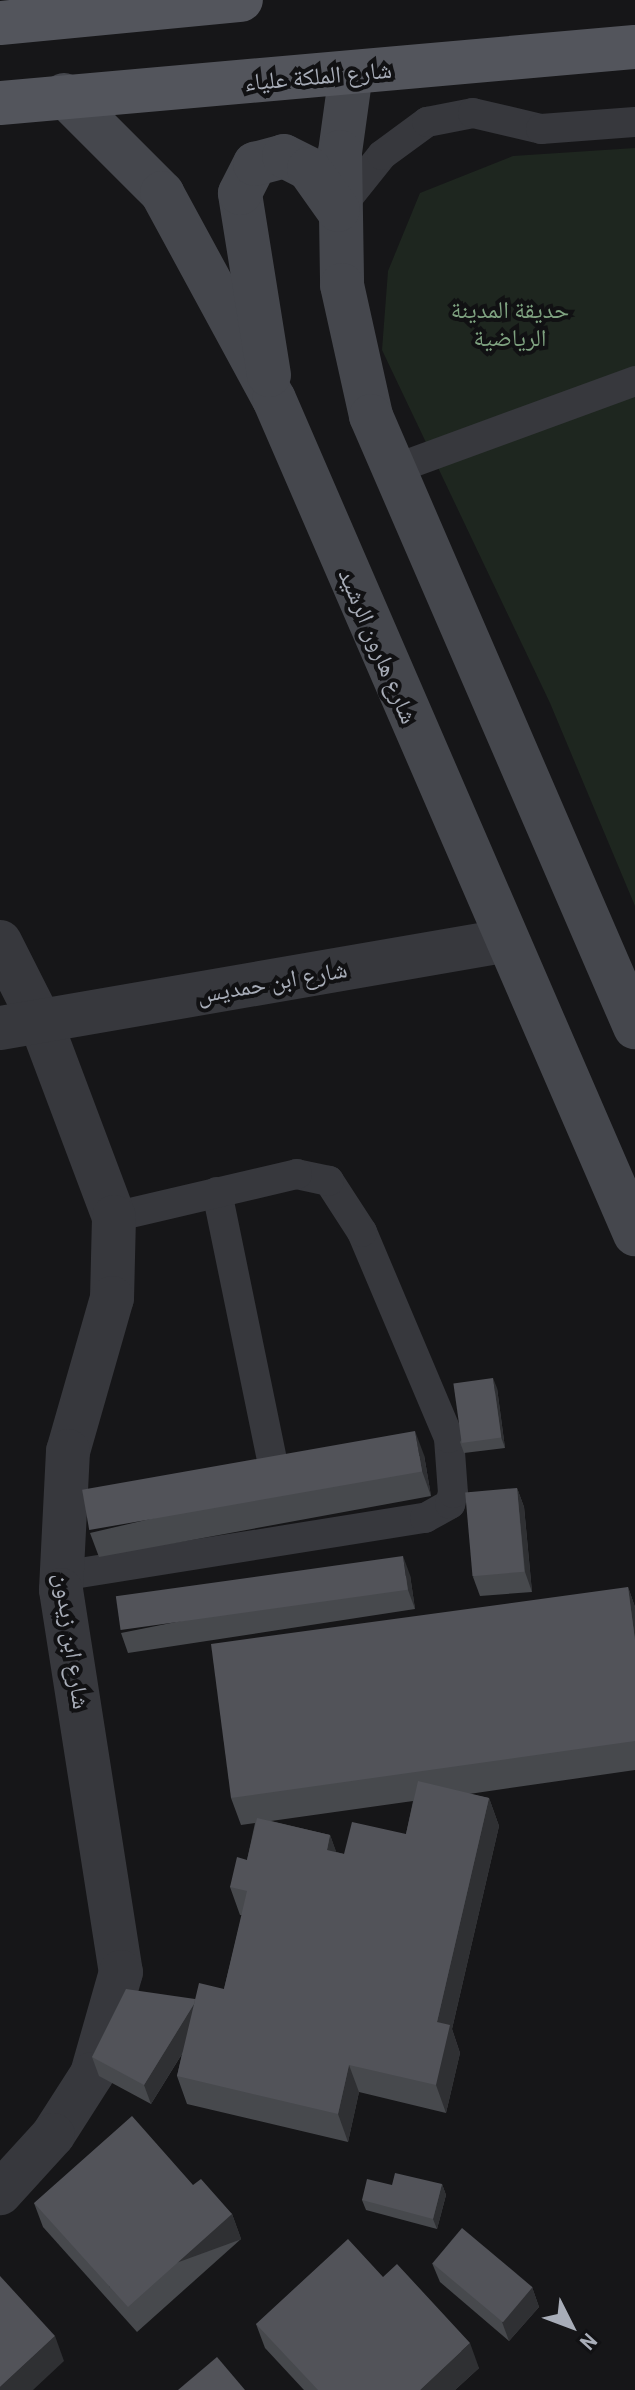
<!DOCTYPE html>
<meta charset="utf-8">
<style>
body{margin:0}
#map{position:relative;width:635px;height:2390px;overflow:hidden;background:#161618;font-family:"Archivo Narrow","Noto Naskh Arabic",sans-serif}
div>[style]{position:absolute}
.green>*{inset:0;background:#1e261f}
.lane>*{height:30px;margin:-15px;padding:0 15px;transform-origin:15px;border-radius:15px;background:#37383d}
.street>*{height:44px;margin:-22px;padding:0 22px;transform-origin:22px;border-radius:22px;background:#37383d}
.secondary>*{height:44px;margin:-22px;padding:0 22px;transform-origin:22px;border-radius:22px;background:#45474d}
.primary>*{height:44px;margin:-22px;padding:0 22px;transform-origin:22px;border-radius:22px;background:#53555c}
.wall>*{inset:0;background:#47494d}
.shaded-wall>*{inset:0;background:#2f3033;transform-origin:0 0}
.building>*{inset:0;background:#525359;transform-origin:0 0}
span{translate:-50% -50%;white-space:nowrap;text-align:center;line-height:1.15;-webkit-text-stroke:8px #111113;paint-order:stroke}
.street-label{font-size:24px;color:#a8adb8}
.park-label{font-size:24px;color:#7fa381}
.north{position:absolute;left:531px;top:2286px;width:80px;height:80px;-webkit-text-stroke:6px #111113;paint-order:stroke;rotate:132deg;font-size:22px;font-weight:700;line-height:32px;text-align:center;color:#a8adb8}
.north::after{content:'';display:block;margin:auto;width:28px;height:36px;background:#a8adb8;clip-path:polygon(50% 0,100% 100%,50% 72%,0 100%)}
</style>
<div id="map">
<div class="green">
<div style="clip-path:polygon(635px 148px,635px 906px,550px 703px,382px 350px,388px 271px,420px 193px,513px 156px)"></div>
</div>
<div class="lane">
<div style="left:338px;top:210px;width:70px;rotate:-51.3deg"></div>
<div style="left:382px;top:155px;width:56px;rotate:-36.3deg"></div>
<div style="left:427px;top:122px;width:47px;rotate:-11.1deg"></div>
<div style="left:473px;top:113px;width:70px;rotate:13.2deg"></div>
<div style="left:541px;top:129px;width:94px;rotate:-4.3deg"></div>
<div style="left:392px;top:470px;width:259px;rotate:-20.1deg"></div>
<div style="left:217px;top:1192px;width:279px;rotate:78.4deg"></div>
<div style="left:61px;top:1576px;width:369px;rotate:-9.1deg"></div>
<div style="left:425px;top:1518px;width:29px;rotate:-29deg"></div>
<div style="left:450px;top:1504px;width:11px;rotate:-75deg"></div>
<div style="left:453px;top:1493px;width:55px;rotate:-94.2deg"></div>
<div style="left:449px;top:1438px;width:224px;rotate:-112.9deg"></div>
<div style="left:362px;top:1232px;width:61px;rotate:-122.9deg"></div>
<div style="left:329px;top:1181px;width:33px;rotate:-168deg"></div>
<div style="left:297px;top:1174px;width:188px;rotate:166.8deg"></div>
</div>
<div class="street">
<div style="left:0;top:942px;width:91px;rotate:63.2deg"></div>
<div style="left:41px;top:1023px;width:207px;rotate:69.4deg"></div>
<div style="left:114px;top:1217px;width:81px;rotate:91.4deg"></div>
<div style="left:112px;top:1298px;width:159px;rotate:106deg"></div>
<div style="left:68px;top:1451px;width:139px;rotate:92.9deg"></div>
<div style="left:61px;top:1590px;width:387px;rotate:81.1deg"></div>
<div style="left:121px;top:1972px;width:106px;rotate:105.9deg"></div>
<div style="left:92px;top:2074px;width:72px;rotate:122.6deg"></div>
<div style="left:53px;top:2135px;width:79px;rotate:132.4deg"></div>
<div style="left:0;top:1028px;width:510px;rotate:-9.81deg"></div>
</div>
<div class="secondary">
<div style="left:351px;top:73px;width:80px;rotate:97.9deg"></div>
<div style="left:340px;top:152px;width:133px;rotate:89.1deg"></div>
<div style="left:342px;top:285px;width:134px;rotate:77.5deg"></div>
<div style="left:371px;top:416px;width:666px;rotate:66.63deg"></div>
<div style="left:64px;top:95px;width:139px;rotate:45deg"></div>
<div style="left:162px;top:193px;width:234px;rotate:61.5deg"></div>
<div style="left:274px;top:399px;width:910px;rotate:66.62deg"></div>
<div style="left:269px;top:375px;width:184px;rotate:-99.1deg"></div>
<div style="left:240px;top:193px;width:33px;rotate:-63deg"></div>
<div style="left:255px;top:164px;width:30px;rotate:-15deg"></div>
<div style="left:284px;top:156px;width:28px;rotate:27deg"></div>
<div style="left:309px;top:169px;width:50px;rotate:54.7deg"></div>
</div>
<div class="primary">
<div style="left:0;top:23px;width:242px;rotate:-5.5deg"></div>
<div style="left:0;top:103px;width:637px;rotate:-5.04deg"></div>
</div>
<div class="wall">
<div style="clip-path:polygon(497px 1388px,505px 1448px,464px 1453px,460px 1442px)"></div>
<div style="clip-path:polygon(424px 1455px,431px 1496px,99px 1557px,90px 1533px)"></div>
<div style="clip-path:polygon(517px 1488px,524px 1507px,532px 1592px,480px 1596px,473px 1577px)"></div>
<div style="clip-path:polygon(410px 1575px,415px 1609px,128px 1653px,121px 1633px)"></div>
<div style="clip-path:polygon(evenodd,628px 1587px,635px 1607px,635px 1770px,469px 1794px,489px 1798px,499px 1826px,452px 2029px,460px 2053px,446px 2113px,359px 2092px,348px 2142px,187px 2104px,177px 2076px,182px 2054px,151px 2104px,99px 2076px,92px 2057px,195px 1999px,224px 1989px,242px 1915px,240px 1915px,230px 1887px,247px 1860px,255px 1823px,241px 1825px,231px 1798px,628px 1587px,413px 1801px,406px 1834px,344px 1854px,336px 1852px,330px 1835px,271px 1821px,413px 1801px)"></div>
<div style="clip-path:polygon(442px 2184px,446px 2195px,437px 2229px,366px 2210px,362px 2200px,392px 2185px)"></div>
<div style="clip-path:polygon(193px 2185px,232px 2214px,241px 2239px,137px 2332px,43px 2227px,34px 2203px)"></div>
<div style="clip-path:polygon(432px 2263px,532px 2287px,539px 2307px,509px 2341px,440px 2282px)"></div>
<div style="clip-path:polygon(383px 2277px,479px 2368px,455px 2390px,304px 2390px,265px 2348px,256px 2324px)"></div>
</div>
<div class="shaded-wall">
<div style="clip-path:polygon(493px 1378px,497px 1388px,505px 1448px,501px 1437px)"></div>
<div style="clip-path:polygon(415px 1431px,424px 1455px,431px 1496px,422px 1471px)"></div>
<div style="clip-path:polygon(517px 1488px,524px 1507px,532px 1592px,525px 1572px)"></div>
<div style="clip-path:polygon(403px 1556px,410px 1575px,415px 1609px,408px 1590px)"></div>
<div style="clip-path:polygon(628px 1587px,635px 1607px,635px 1640px)"></div>
<div style="clip-path:polygon(489px 1798px,499px 1826px,452px 2029px,460px 2053px,446px 2113px,436px 2085px,437px 2022px)"></div>
<div style="clip-path:polygon(330px 1835px,340px 1862px,327px 1850px)"></div>
<div style="clip-path:polygon(197px 1999px,204px 2018px,151px 2104px,144px 2085px)"></div>
<div style="clip-path:polygon(349px 2065px,359px 2092px,348px 2142px,338px 2114px)"></div>
<div style="clip-path:polygon(442px 2184px,446px 2195px,437px 2229px,433px 2219px)"></div>
<div style="left:232px;top:2214px;width:27px;height:140px;rotate:70deg"></div>
<div style="clip-path:polygon(532px 2287px,539px 2307px,509px 2341px,502px 2322px)"></div>
<div style="clip-path:polygon(55px 2336px,64px 2361px,33px 2390px,0 2390px,0 2387px)"></div>
<div style="clip-path:polygon(470px 2343px,479px 2368px,455px 2390px,420px 2390px)"></div>
</div>
<div class="building">
<div style="left:493px;top:1378px;width:60px;height:40px;rotate:82deg"></div>
<div style="left:415px;top:1431px;width:41px;height:338px;rotate:80deg"></div>
<div style="left:517px;top:1488px;width:84px;height:52px;rotate:85deg"></div>
<div style="left:403px;top:1556px;width:34px;height:290px;rotate:82deg"></div>
<div style="clip-path:polygon(628px 1587px,635px 1640px,635px 1741px,231px 1798px,211px 1644px)"></div>
<div style="clip-path:polygon(418px 1781px,489px 1798px,437px 2022px,450px 2025px,436px 2085px,349px 2065px,338px 2114px,177px 2076px,199px 1983px,224px 1989px,247px 1891px,230px 1887px,237px 1857px,247px 1860px,257px 1818px,330px 1835px,327px 1850px,344px 1854px,352px 1822px,406px 1834px)"></div>
<div style="clip-path:polygon(126px 1989px,195px 1999px,194px 2004px,144px 2085px,92px 2057px)"></div>
<div style="clip-path:polygon(132px 2116px,193px 2185px,201px 2179px,232px 2214px,128px 2307px,34px 2203px)"></div>
<div style="clip-path:polygon(395px 2173px,442px 2184px,433px 2219px,362px 2200px,367px 2179px,392px 2185px)"></div>
<div style="left:462px;top:2228px;width:92px;height:46px;rotate:40deg"></div>
<div style="clip-path:polygon(348px 2239px,383px 2277px,397px 2264px,470px 2343px,420px 2390px,318px 2390px,256px 2324px)"></div>
<div style="clip-path:polygon(0 2276px,55px 2336px,0 2387px)"></div>
<div style="clip-path:polygon(217px 2357px,245px 2390px,178px 2390px)"></div>
</div>
<div class="street-label">
<span style="left:318px;top:76px;rotate:-5deg">شارع الملكة علياء</span>
<span style="left:378px;top:646px;rotate:67deg">شارع هارون الرشيد</span>
<span style="left:272px;top:982px;rotate:-10deg">شارع ابن حمديس</span>
<span style="left:72px;top:1641px;rotate:82deg">شارع ابن زيدون</span>
</div>
<div class="park-label">
<span style="left:510px;top:324px">حديقة المدينة<br>الرياضية</span>
</div>
<div class="north">N</div>
</div>
